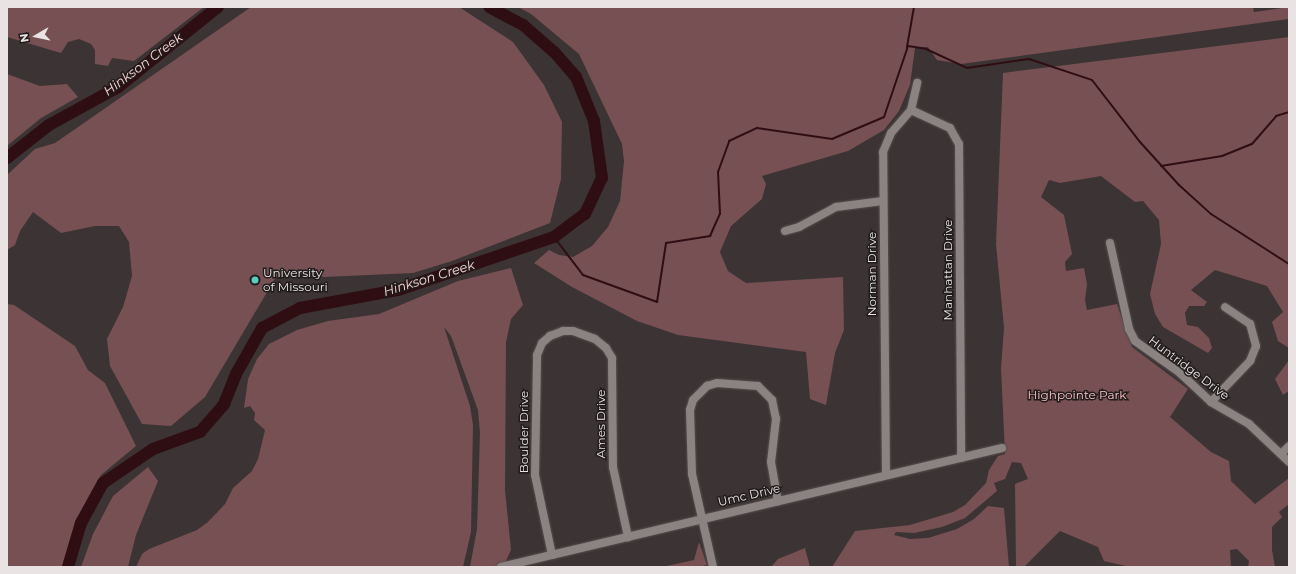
<!DOCTYPE html>
<style>
body{margin:0}
#map{position:relative;width:1296px;height:574px;overflow:hidden;background:#3c3334;font-family:Montserrat,sans-serif}
div>[style]{position:absolute}
.green>*{inset:0;background:#765053}
.stream>*{height:2px;margin:-1px;padding:0 1px;transform-origin:1px;border-radius:1px;background:#2f0e13}
.river>*{height:12px;margin:-6px;padding:0 6px;transform-origin:6px;border-radius:6px;background:#2f0e13}
.roads{filter:drop-shadow(0 0 1px #564f4f) drop-shadow(0 0 1px #564f4f)}
.street>*{height:8px;margin:-4px;padding:0 4px;transform-origin:4px;border-radius:4px;background:#8b8282}
.dots>*{width:11px;height:11px;translate:-50% -50%;box-sizing:border-box;border:2px solid #201c1c;border-radius:50%}
span{translate:-50% -50%;white-space:nowrap;text-align:center;line-height:1.15;-webkit-text-stroke:3px #201c1c;paint-order:stroke}
.street-label{font-size:12px;color:#e9e3e3}
.poi-label{font-size:12px;color:#e9e3e3}
.left{translate:0 -50%;text-align:left}
.park-label{font-size:12px;color:#fcc2c6}
.water-label{font-size:13px;color:#fdd1d3;font-style:italic}
.frame{position:absolute;inset:0;border:8px solid #e9e3e3;pointer-events:none}
.north{position:absolute;left:16px;top:16px;width:40px;height:40px;-webkit-text-stroke:3px #201c1c;paint-order:stroke;rotate:261deg;font-size:11px;font-weight:700;line-height:16px;text-align:center;color:#e9e3e3}
.north::after{content:'';display:block;margin:auto;width:14px;height:18px;background:#e9e3e3;clip-path:polygon(50% 0,100% 100%,50% 72%,0 100%)}
</style>
<div id="map">
<div class="green">
<div style="clip-path:polygon(7px 7px,204px 7px,134px 61px,112px 58px,108px 66px,95px 64px,95px 50px,91px 44px,79px 39px,68px 42px,61px 53px,7px 37px)"></div>
<div style="clip-path:polygon(251px 7px,459px 7px,513px 42px,544px 85px,562px 122px,561px 179px,550px 223px,452px 261px,413px 273px,324px 277px,309px 273px,276px 277px,205px 397px,171px 426px,142px 424px,110px 366px,107px 339px,123px 307px,132px 276px,129px 242px,119px 226px,95px 226px,61px 233px,33px 212px,20px 231px,15px 245px,7px 250px,7px 175px,35px 149px,55px 143px)"></div>
<div style="clip-path:polygon(518px 7px,1253px 7px,1254px 12px,1289px 7px,1289px 19px,961px 64px,937px 60px,928px 47px,915px 48px,910px 85px,899px 111px,884px 130px,848px 151px,762px 176px,766px 184px,762px 199px,731px 226px,720px 252px,728px 271px,746px 283px,843px 277px,844px 330px,835px 353px,826px 405px,810px 399px,806px 352px,678px 335px,637px 321px,572px 287px,534px 263px,549px 250px,559px 255px,573px 257px,592px 246px,608px 227px,620px 201px,624px 161px,622px 144px,579px 54px,531px 14px)"></div>
<div style="clip-path:polygon(1289px 37px,1289px 348px,1278px 341px,1272px 322px,1283px 312px,1267px 286px,1215px 270px,1191px 290px,1207px 302px,1204px 306px,1189px 306px,1185px 313px,1187px 325px,1198px 327px,1209px 338px,1212px 348px,1208px 353px,1163px 327px,1155px 314px,1150px 294px,1161px 244px,1159px 220px,1143px 201px,1135px 202px,1101px 176px,1060px 183px,1049px 180px,1041px 197px,1064px 215px,1072px 254px,1065px 262px,1066px 271px,1084px 268px,1087px 284px,1085px 300px,1087px 310px,1117px 304px,1132px 347px,1188px 389px,1170px 417px,1211px 452px,1229px 461px,1231px 481px,1255px 504px,1289px 478px,1289px 504px,1279px 512px,1282px 517px,1272px 527px,1272px 550px,1275px 567px,1248px 567px,1249px 561px,1237px 549px,1230px 550px,1231px 567px,1130px 567px,1104px 561px,1098px 547px,1060px 531px,1024px 567px,1016px 567px,1015px 484px,1028px 479px,1021px 463px,1012px 462px,1005px 479px,994px 483px,997px 491px,965px 518px,942px 527px,914px 533px,896px 532px,894px 535px,910px 539px,928px 538px,957px 529px,974px 519px,988px 506px,1004px 508px,1009px 567px,832px 567px,855px 531px,910px 525px,953px 512px,965px 505px,986px 483px,989px 470px,998px 456px,1005px 454px,1001px 368px,1004px 328px,996px 244px,1003px 73px)"></div>
<div style="clip-path:polygon(7px 74px,40px 86px,67px 84px,78px 97px,41px 118px,7px 146px)"></div>
<div style="clip-path:polygon(511px 268px,523px 305px,511px 319px,506px 342px,505px 490px,511px 550px,503px 567px,470px 567px,477px 529px,480px 433px,478px 410px,451px 336px,444px 327px,470px 406px,473px 425px,471px 532px,463px 567px,136px 567px,142px 554px,149px 549px,197px 530px,208px 522px,225px 504px,233px 488px,252px 471px,258px 459px,265px 430px,254px 420px,255px 413px,250px 406px,244px 408px,248px 379px,257px 359px,269px 344px,297px 330px,328px 321px,379px 314px,458px 281px)"></div>
<div style="clip-path:polygon(7px 304px,14px 305px,75px 346px,88px 370px,105px 383px,136px 446px,101px 475px,75px 522px,62px 567px,7px 567px)"></div>
<div style="clip-path:polygon(1289px 360px,1289px 391px,1283px 395px,1275px 379px)"></div>
<div style="clip-path:polygon(148px 467px,158px 481px,136px 535px,128px 567px,81px 567px,93px 534px,113px 496px)"></div>
<div style="clip-path:polygon(699px 542px,707px 565px,700px 567px,662px 567px,694px 560px)"></div>
<div style="clip-path:polygon(805px 548px,810px 567px,771px 567px,778px 559px)"></div>
</div>
<div class="stream">
<div style="left:907px;top:47px;width:41px;rotate:-80.1deg"></div>
<div style="left:1161px;top:166px;width:62px;rotate:-9.3deg"></div>
<div style="left:1222px;top:156px;width:32px;rotate:-22deg"></div>
<div style="left:1252px;top:144px;width:37px;rotate:-49deg"></div>
<div style="left:1276px;top:116px;width:14px;rotate:-17deg"></div>
<div style="left:554px;top:237px;width:48px;rotate:52.7deg"></div>
<div style="left:583px;top:275px;width:79px;rotate:20deg"></div>
<div style="left:657px;top:302px;width:60px;rotate:-81.3deg"></div>
<div style="left:666px;top:243px;width:45px;rotate:-9deg"></div>
<div style="left:710px;top:236px;width:24px;rotate:-66deg"></div>
<div style="left:720px;top:214px;width:42px;rotate:-92.7deg"></div>
<div style="left:718px;top:172px;width:33px;rotate:-70deg"></div>
<div style="left:729px;top:141px;width:31px;rotate:-25deg"></div>
<div style="left:757px;top:128px;width:76px;rotate:8.3deg"></div>
<div style="left:832px;top:139px;width:56px;rotate:-22.9deg"></div>
<div style="left:884px;top:117px;width:75px;rotate:-71.3deg"></div>
<div style="left:908px;top:46px;width:18px;rotate:9deg"></div>
<div style="left:926px;top:49px;width:45px;rotate:24.9deg"></div>
<div style="left:967px;top:68px;width:63px;rotate:-8.3deg"></div>
<div style="left:1029px;top:59px;width:66px;rotate:18.4deg"></div>
<div style="left:1092px;top:80px;width:78px;rotate:52.3deg"></div>
<div style="left:1140px;top:142px;width:58px;rotate:47.8deg"></div>
<div style="left:1179px;top:185px;width:43px;rotate:42.2deg"></div>
<div style="left:1211px;top:214px;width:93px;rotate:32.7deg"></div>
</div>
<div class="river">
<div style="left:7px;top:158px;width:53px;rotate:-38.2deg"></div>
<div style="left:49px;top:125px;width:79px;rotate:-28.8deg"></div>
<div style="left:118px;top:87px;width:128px;rotate:-38.7deg"></div>
<div style="left:68px;top:567px;width:46px;rotate:-73.5deg"></div>
<div style="left:81px;top:523px;width:46px;rotate:-61.2deg"></div>
<div style="left:103px;top:483px;width:60px;rotate:-34.2deg"></div>
<div style="left:153px;top:449px;width:50px;rotate:-19.9deg"></div>
<div style="left:200px;top:432px;width:37px;rotate:-49deg"></div>
<div style="left:224px;top:404px;width:32px;rotate:-68deg"></div>
<div style="left:236px;top:374px;width:53px;rotate:-60.5deg"></div>
<div style="left:262px;top:328px;width:43px;rotate:-27.8deg"></div>
<div style="left:300px;top:308px;width:100px;rotate:-10.4deg"></div>
<div style="left:398px;top:290px;width:165px;rotate:-18.8deg"></div>
<div style="left:554px;top:237px;width:39px;rotate:-37deg"></div>
<div style="left:585px;top:214px;width:40px;rotate:-65deg"></div>
<div style="left:602px;top:178px;width:58px;rotate:-98deg"></div>
<div style="left:594px;top:121px;width:48px;rotate:-112.2deg"></div>
<div style="left:576px;top:77px;width:33px;rotate:-131deg"></div>
<div style="left:554px;top:52px;width:41px;rotate:-138.9deg"></div>
<div style="left:523px;top:25px;width:38px;rotate:-152deg"></div>
</div>
<div class="roads">
<div class="street">
<div style="left:911px;top:110px;width:43px;rotate:24.8deg"></div>
<div style="left:950px;top:128px;width:18px;rotate:61deg"></div>
<div style="left:959px;top:144px;width:314px;rotate:89.6deg"></div>
<div style="left:785px;top:231px;width:15px;rotate:-16deg"></div>
<div style="left:799px;top:227px;width:42px;rotate:-28.4deg"></div>
<div style="left:836px;top:207px;width:47px;rotate:-7.3deg"></div>
<div style="left:1110px;top:243px;width:88px;rotate:77.5deg"></div>
<div style="left:1129px;top:329px;width:13px;rotate:63deg"></div>
<div style="left:1135px;top:341px;width:55px;rotate:35.4deg"></div>
<div style="left:1180px;top:373px;width:42px;rotate:43.1deg"></div>
<div style="left:1211px;top:402px;width:44px;rotate:30.1deg"></div>
<div style="left:1249px;top:424px;width:55px;rotate:43.5deg"></div>
<div style="left:1211px;top:402px;width:57px;rotate:-46.4deg"></div>
<div style="left:1250px;top:361px;width:16px;rotate:-68deg"></div>
<div style="left:1256px;top:346px;width:23px;rotate:-105deg"></div>
<div style="left:1250px;top:324px;width:30px;rotate:-146deg"></div>
<div style="left:1281px;top:454px;width:11px;rotate:-45deg"></div>
<div style="left:886px;top:475px;width:323px;rotate:-90.5deg"></div>
<div style="left:883px;top:152px;width:21px;rotate:-67deg"></div>
<div style="left:891px;top:133px;width:30px;rotate:-49deg"></div>
<div style="left:911px;top:110px;width:28px;rotate:-77deg"></div>
<div style="left:552px;top:555px;width:82px;rotate:-102deg"></div>
<div style="left:535px;top:475px;width:120px;rotate:-89deg"></div>
<div style="left:537px;top:355px;width:13px;rotate:-67deg"></div>
<div style="left:542px;top:343px;width:11px;rotate:-41deg"></div>
<div style="left:550px;top:336px;width:14px;rotate:-21deg"></div>
<div style="left:563px;top:331px;width:10px"></div>
<div style="left:573px;top:331px;width:23px;rotate:20deg"></div>
<div style="left:595px;top:339px;width:14px;rotate:39deg"></div>
<div style="left:606px;top:348px;width:12px;rotate:59deg"></div>
<div style="left:612px;top:358px;width:109px;rotate:89.5deg"></div>
<div style="left:613px;top:467px;width:72px;rotate:77.9deg"></div>
<div style="left:501px;top:567px;width:515px;rotate:-13.36deg"></div>
<div style="left:713px;top:567px;width:95px;rotate:-102.7deg"></div>
<div style="left:692px;top:474px;width:64px;rotate:-91.8deg"></div>
<div style="left:690px;top:410px;width:10px;rotate:-73deg"></div>
<div style="left:693px;top:400px;width:20px;rotate:-45deg"></div>
<div style="left:707px;top:386px;width:10px;rotate:-17deg"></div>
<div style="left:717px;top:383px;width:41px;rotate:4.2deg"></div>
<div style="left:758px;top:386px;width:20px;rotate:45deg"></div>
<div style="left:772px;top:400px;width:19px;rotate:78deg"></div>
<div style="left:776px;top:419px;width:43px;rotate:96.6deg"></div>
<div style="left:771px;top:462px;width:40px;rotate:80deg"></div>
</div>
</div>
<div class="dots">
<div style="left:255px;top:280px;background:#57cec1"></div>
</div>
<div class="street-label">
<span style="left:948px;top:270px;rotate:-90deg">Manhattan Drive</span>
<span style="left:872px;top:274px;rotate:-90deg">Norman Drive</span>
<span style="left:1189px;top:368px;rotate:37deg">Huntridge Drive</span>
<span style="left:601px;top:424px;rotate:-90deg">Ames Drive</span>
<span style="left:524px;top:432px;rotate:-90deg">Boulder Drive</span>
<span style="left:749px;top:495px;rotate:-13deg">Umc Drive</span>
</div>
<div class="poi-label">
<span class="left" style="left:263px;top:280px">University<br>of Missouri</span>
</div>
<div class="park-label">
<span style="left:1077px;top:395px">Highpointe Park</span>
</div>
<div class="water-label">
<span style="left:143px;top:64px;rotate:-37deg">Hinkson Creek</span>
<span style="left:429px;top:278px;rotate:-17deg">Hinkson Creek</span>
</div>
<div class="frame"></div>
<div class="north">N</div>
</div>
